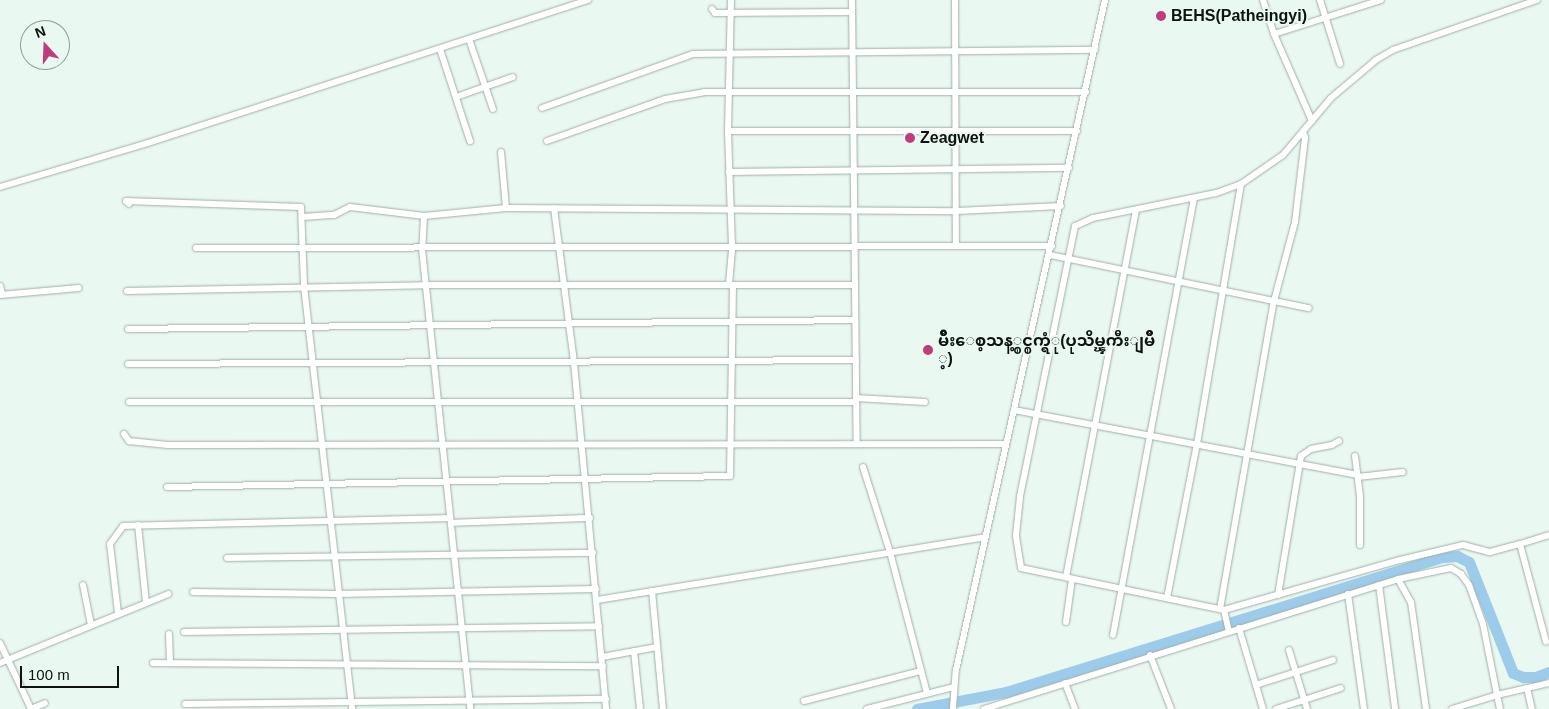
<!DOCTYPE html>
<meta charset="utf-8">
<style>
body{margin:0}
#map{position:relative;width:1549px;height:709px;overflow:hidden;background:#e9f8f1;font-family:Helvetica,"Noto Sans Myanmar",sans-serif}
div>[style]{position:absolute}
.river>*{height:11px;margin:-5.5px;padding:0 5.5px;transform-origin:5.5px;border-radius:5.5px;background:#9dccea}
.roads{filter:drop-shadow(0 0 1px #a1aea8) drop-shadow(0 0 1px #a1aea8)}
.minor>*{height:6px;margin:-3px;padding:0 3px;transform-origin:3px;border-radius:3px;background:#fff}
.dots>*{width:14px;height:14px;translate:-50% -50%;box-sizing:border-box;border:2px solid #e9f8f1;border-radius:50%}
span{translate:-50% -50%;white-space:nowrap;text-align:center;line-height:1.15;-webkit-text-stroke:4px #e9f8f1;paint-order:stroke}
.poi-label{font-size:16px;color:#0e1310;font-weight:700}
.left{translate:0 -50%;text-align:left}
.north{position:absolute;left:20px;top:20px;width:50px;height:50px;box-sizing:border-box;background:#e9f8f1;border:1px solid #919c97;border-radius:50%;rotate:340deg;font-size:14px;font-weight:700;line-height:20px;text-align:center;color:#0e1310}
.north::after{content:'';display:block;margin:auto;width:18px;height:22px;background:#c13b7d;clip-path:polygon(50% 0,100% 100%,50% 72%,0 100%)}
.scale{position:absolute;left:20px;top:666px;width:99px;height:22px;box-sizing:border-box;border:2px solid #0e1310;border-top:0;padding-left:6px;font-size:15px;line-height:18px;white-space:nowrap;color:#0e1310;-webkit-text-stroke:4px #e9f8f1;paint-order:stroke}
</style>
<div id="map">
<div class="river">
<div style="left:917px;top:709px;width:91px;rotate:-10.8deg"></div>
<div style="left:1006px;top:692px;width:457px;rotate:-17.2deg"></div>
<div style="left:1443px;top:557px;width:14px;rotate:-4deg"></div>
<div style="left:1457px;top:556px;width:13px;rotate:27deg"></div>
<div style="left:1469px;top:562px;width:119px;rotate:68.4deg"></div>
<div style="left:1513px;top:673px;width:11px;rotate:22deg"></div>
<div style="left:1523px;top:677px;width:13px"></div>
<div style="left:1536px;top:677px;width:14px;rotate:-21deg"></div>
</div>
<div class="roads">
<div class="minor">
<div style="left:852px;top:0;width:442px;rotate:89.4deg"></div>
<div style="left:955px;top:0;width:246px;rotate:89.8deg"></div>
<div style="left:1263px;top:0;width:36px;rotate:72deg"></div>
<div style="left:1274px;top:34px;width:95px;rotate:66.4deg"></div>
<div style="left:1320px;top:0;width:67px;rotate:72.6deg"></div>
<div style="left:1537px;top:0;width:152px;rotate:160.9deg"></div>
<div style="left:1393px;top:50px;width:20px;rotate:150deg"></div>
<div style="left:1376px;top:60px;width:59px;rotate:139.8deg"></div>
<div style="left:1331px;top:98px;width:75px;rotate:130.1deg"></div>
<div style="left:1283px;top:155px;width:51px;rotate:145.4deg"></div>
<div style="left:1241px;top:184px;width:27px;rotate:160deg"></div>
<div style="left:1216px;top:193px;width:126px;rotate:168.5deg"></div>
<div style="left:1093px;top:218px;width:20px;rotate:156deg"></div>
<div style="left:1075px;top:226px;width:277px;rotate:101.5deg"></div>
<div style="left:1020px;top:497px;width:39px;rotate:96deg"></div>
<div style="left:1016px;top:536px;width:32px;rotate:81deg"></div>
<div style="left:1021px;top:568px;width:207px;rotate:11.7deg"></div>
<div style="left:1224px;top:610px;width:183px;rotate:-15.9deg"></div>
<div style="left:1400px;top:560px;width:65px;rotate:-13.4deg"></div>
<div style="left:1463px;top:545px;width:28px;rotate:15deg"></div>
<div style="left:1490px;top:552px;width:31px;rotate:-15deg"></div>
<div style="left:1520px;top:544px;width:101px;rotate:75.1deg"></div>
<div style="left:712px;top:9px;width:5px;rotate:53deg"></div>
<div style="left:715px;top:13px;width:137px;rotate:-0.4deg"></div>
<div style="left:1274px;top:34px;width:112px;rotate:-17.6deg"></div>
<div style="left:469px;top:39px;width:74px;rotate:71.1deg"></div>
<div style="left:440px;top:49px;width:97px;rotate:71.9deg"></div>
<div style="left:456px;top:97px;width:60px;rotate:-19.3deg"></div>
<div style="left:542px;top:108px;width:160px;rotate:-19.7deg"></div>
<div style="left:693px;top:54px;width:402px;rotate:-0.6deg"></div>
<div style="left:728px;top:131px;width:349px"></div>
<div style="left:547px;top:141px;width:125px;rotate:-19.6deg"></div>
<div style="left:665px;top:99px;width:41px;rotate:-9.9deg"></div>
<div style="left:705px;top:92px;width:381px"></div>
<div style="left:501px;top:152px;width:56px;rotate:84.9deg"></div>
<div style="left:729px;top:172px;width:340px;rotate:-0.7deg"></div>
<div style="left:0;top:187px;width:154px;rotate:-16.6deg"></div>
<div style="left:148px;top:143px;width:463px;rotate:-18deg"></div>
<div style="left:129px;top:204px;width:4px;rotate:-135deg"></div>
<div style="left:126px;top:201px;width:175px;rotate:2deg"></div>
<div style="left:301px;top:207px;width:79px;rotate:87.8deg"></div>
<div style="left:304px;top:286px;width:426px;rotate:83.5deg"></div>
<div style="left:554px;top:208px;width:156px;rotate:82.6deg"></div>
<div style="left:574px;top:363px;width:347px;rotate:84.7deg"></div>
<div style="left:424px;top:216px;width:33px;rotate:93deg"></div>
<div style="left:422px;top:249px;width:462px;rotate:84deg"></div>
<div style="left:303px;top:217px;width:31px;rotate:-4deg"></div>
<div style="left:334px;top:215px;width:18px;rotate:-27deg"></div>
<div style="left:350px;top:207px;width:75px;rotate:6.9deg"></div>
<div style="left:424px;top:216px;width:82px;rotate:-5.6deg"></div>
<div style="left:506px;top:208px;width:451px;rotate:0.4deg"></div>
<div style="left:957px;top:211px;width:104px;rotate:-2.8deg"></div>
<div style="left:196px;top:248px;width:856px;rotate:-0.13deg"></div>
<div style="left:1050px;top:255px;width:264px;rotate:11.6deg"></div>
<div style="left:0;top:286px;width:8px;rotate:76deg"></div>
<div style="left:127px;top:291px;width:299px;rotate:-1.1deg"></div>
<div style="left:426px;top:285px;width:429px"></div>
<div style="left:0;top:295px;width:79px;rotate:-5.1deg"></div>
<div style="left:128px;top:329px;width:727px;rotate:-0.71deg"></div>
<div style="left:128px;top:364px;width:728px;rotate:-0.31deg"></div>
<div style="left:856px;top:398px;width:69px;rotate:3.3deg"></div>
<div style="left:129px;top:402px;width:727px"></div>
<div style="left:1014px;top:410px;width:350px;rotate:10.7deg"></div>
<div style="left:124px;top:434px;width:9px;rotate:54deg"></div>
<div style="left:129px;top:441px;width:39px;rotate:6deg"></div>
<div style="left:168px;top:445px;width:838px;rotate:-0.07deg"></div>
<div style="left:1355px;top:456px;width:40px;rotate:82.9deg"></div>
<div style="left:1360px;top:496px;width:49px;rotate:90deg"></div>
<div style="left:863px;top:467px;width:89px;rotate:72.4deg"></div>
<div style="left:890px;top:552px;width:146px;rotate:75.3deg"></div>
<div style="left:1358px;top:477px;width:45px;rotate:-6.3deg"></div>
<div style="left:167px;top:487px;width:563px;rotate:-1.12deg"></div>
<div style="left:730px;top:476px;width:189px;rotate:-89.1deg"></div>
<div style="left:733px;top:287px;width:5px;rotate:-143deg"></div>
<div style="left:729px;top:284px;width:37px;rotate:-85deg"></div>
<div style="left:732px;top:247px;width:116px;rotate:-92deg"></div>
<div style="left:728px;top:131px;width:131px;rotate:-88.7deg"></div>
<div style="left:451px;top:523px;width:139px;rotate:-2.1deg"></div>
<div style="left:138px;top:525px;width:77px;rotate:84.1deg"></div>
<div style="left:1520px;top:544px;width:30px;rotate:-17deg"></div>
<div style="left:227px;top:558px;width:366px;rotate:-0.8deg"></div>
<div style="left:1066px;top:577px;width:373px;rotate:-79.2deg"></div>
<div style="left:1398px;top:579px;width:26px;rotate:61deg"></div>
<div style="left:1411px;top:602px;width:108px;rotate:82deg"></div>
<div style="left:83px;top:585px;width:41px;rotate:78.7deg"></div>
<div style="left:1379px;top:585px;width:125px;rotate:82.6deg"></div>
<div style="left:652px;top:591px;width:119px;rotate:84.7deg"></div>
<div style="left:193px;top:592px;width:145px;rotate:0.8deg"></div>
<div style="left:338px;top:594px;width:258px;rotate:-1.1deg"></div>
<div style="left:1348px;top:594px;width:116px;rotate:82.1deg"></div>
<div style="left:1278px;top:595px;width:141px;rotate:-80.6deg"></div>
<div style="left:1301px;top:456px;width:12px;rotate:-35deg"></div>
<div style="left:1311px;top:449px;width:21px;rotate:-11deg"></div>
<div style="left:1332px;top:445px;width:8px;rotate:-30deg"></div>
<div style="left:1167px;top:598px;width:157px;rotate:-79deg"></div>
<div style="left:1197px;top:444px;width:264px;rotate:-80.4deg"></div>
<div style="left:597px;top:600px;width:393px;rotate:-9.2deg"></div>
<div style="left:1220px;top:609px;width:313px;rotate:-80.1deg"></div>
<div style="left:1274px;top:301px;width:82px;rotate:-75.1deg"></div>
<div style="left:1295px;top:222px;width:85px;rotate:-83.2deg"></div>
<div style="left:1305px;top:138px;width:6px;rotate:-108deg"></div>
<div style="left:1224px;top:610px;width:22px;rotate:77deg"></div>
<div style="left:118px;top:613px;width:69px;rotate:-96.6deg"></div>
<div style="left:110px;top:544px;width:22px;rotate:-54deg"></div>
<div style="left:123px;top:526px;width:327px;rotate:-1.4deg"></div>
<div style="left:1066px;top:622px;width:43px;rotate:-82.1deg"></div>
<div style="left:1239px;top:628px;width:84px;rotate:73.5deg"></div>
<div style="left:184px;top:632px;width:415px;rotate:-0.8deg"></div>
<div style="left:169px;top:634px;width:27px;rotate:88deg"></div>
<div style="left:1113px;top:635px;width:444px;rotate:-79.5deg"></div>
<div style="left:0;top:643px;width:73px;rotate:64.8deg"></div>
<div style="left:1289px;top:650px;width:62px;rotate:73deg"></div>
<div style="left:634px;top:651px;width:58px;rotate:84.1deg"></div>
<div style="left:1150px;top:655px;width:58px;rotate:68.7deg"></div>
<div style="left:602px;top:657px;width:56px;rotate:-10.3deg"></div>
<div style="left:0;top:663px;width:182px;rotate:-22.3deg"></div>
<div style="left:153px;top:663px;width:450px;rotate:0.4deg"></div>
<div style="left:1065px;top:683px;width:28px;rotate:69deg"></div>
<div style="left:1256px;top:685px;width:81px;rotate:-18deg"></div>
<div style="left:1527px;top:688px;width:22px;rotate:77deg"></div>
<div style="left:804px;top:701px;width:121px;rotate:-14.4deg"></div>
<div style="left:185px;top:704px;width:421px;rotate:-0.7deg"></div>
<div style="left:31px;top:709px;width:15px;rotate:-23deg"></div>
<div style="left:867px;top:709px;width:90px;rotate:-14.2deg"></div>
<div style="left:953px;top:709px;width:39px;rotate:-86deg"></div>
<div style="left:956px;top:670px;width:686px;rotate:-77.46deg"></div>
<div style="left:984px;top:709px;width:434px;rotate:-17.4deg"></div>
<div style="left:1398px;top:579px;width:54px;rotate:-11.7deg"></div>
<div style="left:1451px;top:568px;width:12px;rotate:31deg"></div>
<div style="left:1461px;top:574px;width:14px;rotate:54deg"></div>
<div style="left:1469px;top:585px;width:41px;rotate:70.3deg"></div>
<div style="left:1483px;top:624px;width:72px;rotate:78.8deg"></div>
<div style="left:1497px;top:695px;width:53px;rotate:-13deg"></div>
<div style="left:1276px;top:709px;width:68px;rotate:-17.9deg"></div>
<div style="left:1452px;top:709px;width:47px;rotate:-17.3deg"></div>
<div style="left:1497px;top:695px;width:14px;rotate:78deg"></div>
</div>
</div>
<div class="dots">
<div style="left:1161px;top:16px;background:#c13b7d"></div>
<div style="left:910px;top:138px;background:#c13b7d"></div>
<div style="left:928px;top:350px;background:#c13b7d"></div>
</div>
<div class="poi-label">
<span class="left" style="left:1171px;top:16px">BEHS(Patheingyi)</span>
<span class="left" style="left:920px;top:138px">Zeagwet</span>
<span class="left" style="left:938px;top:350px">မ်ိဳးေစ့သန့္စင္စက္ရံု(ပုသိမ္ၾကီးျမိဳ<br>့)</span>
</div>
<div class="north">N</div>
<div class="scale">100 m</div>
</div>
